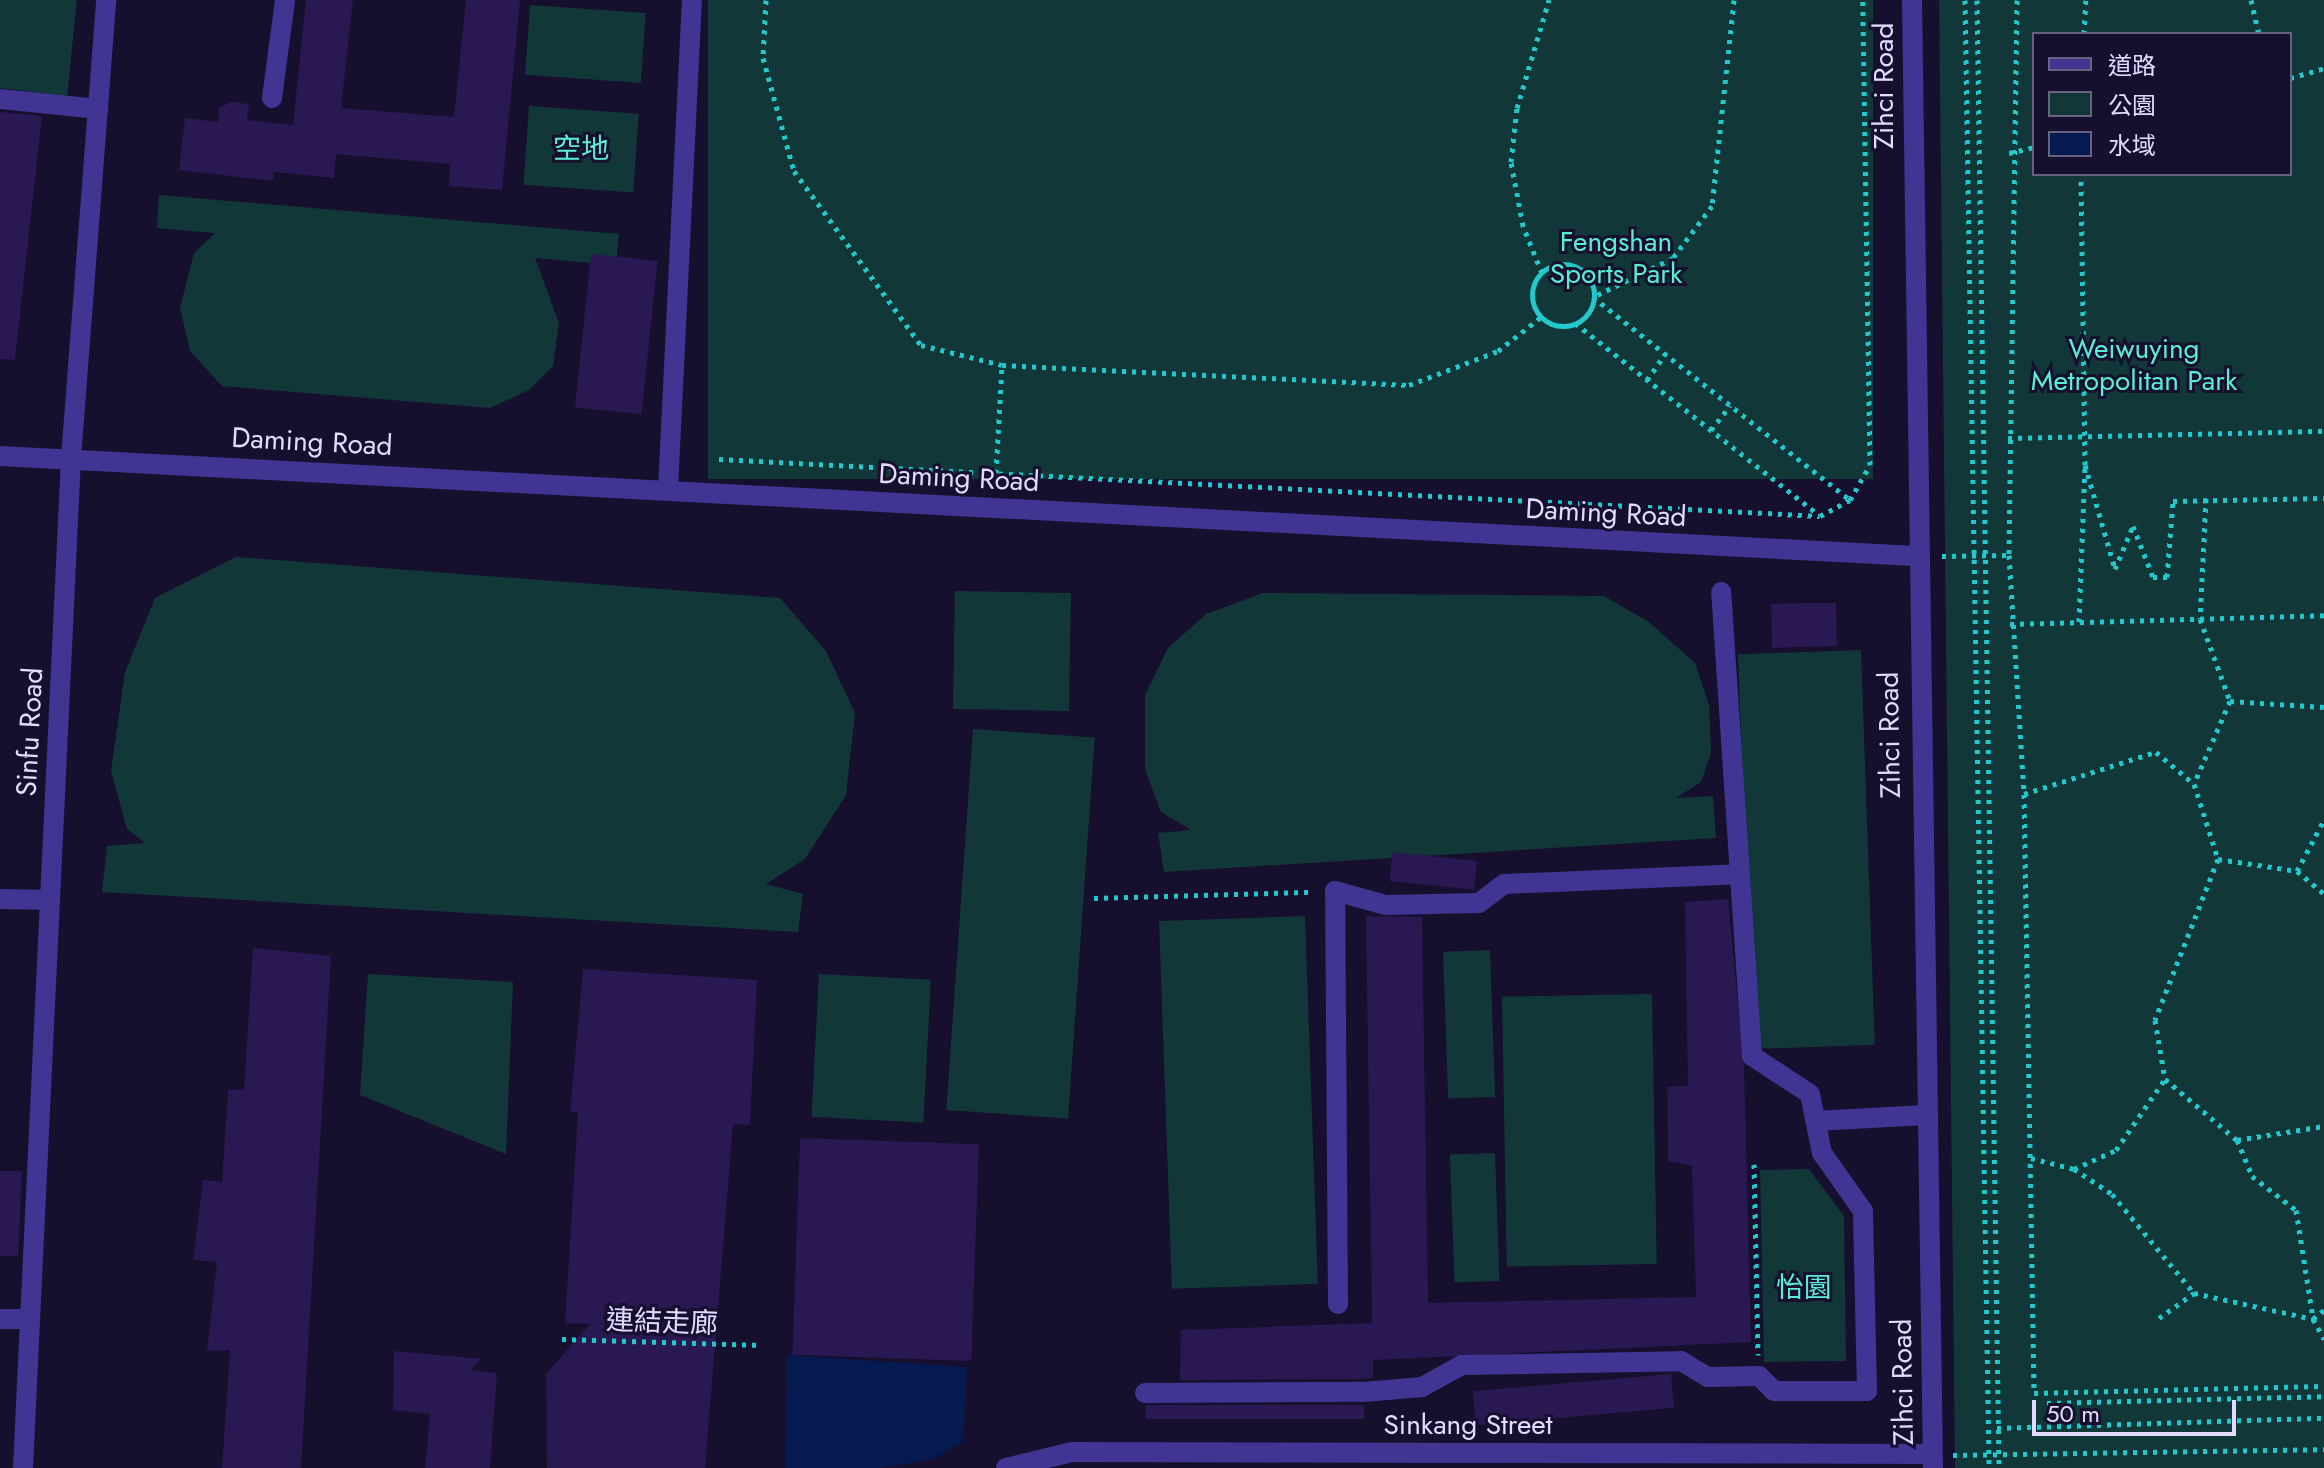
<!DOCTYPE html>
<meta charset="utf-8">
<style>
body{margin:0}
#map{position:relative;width:2324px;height:1468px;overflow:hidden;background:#170f2e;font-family:Jost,"Noto Sans TC",sans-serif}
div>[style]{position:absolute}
.green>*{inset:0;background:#113739;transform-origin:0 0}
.water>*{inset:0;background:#051a51}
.building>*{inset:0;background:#291851;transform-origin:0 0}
.path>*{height:5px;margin-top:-2.5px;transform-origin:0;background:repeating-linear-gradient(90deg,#23c8cc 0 4px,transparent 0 10px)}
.path>.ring{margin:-2.5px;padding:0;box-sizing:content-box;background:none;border:5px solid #23c8cc;border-radius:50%}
.minor>*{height:20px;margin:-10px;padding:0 10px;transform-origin:10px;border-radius:10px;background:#403592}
span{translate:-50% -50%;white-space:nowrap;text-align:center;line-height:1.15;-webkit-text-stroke:6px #170f2e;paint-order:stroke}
.street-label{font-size:28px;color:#e2dbff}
.park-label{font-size:28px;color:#59edd5}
.legend{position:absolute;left:2032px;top:32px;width:260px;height:144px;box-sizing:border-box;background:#170f2e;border:2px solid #686182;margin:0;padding:10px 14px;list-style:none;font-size:24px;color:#e2dbff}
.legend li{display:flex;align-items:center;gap:16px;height:40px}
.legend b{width:40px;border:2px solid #686182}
.scale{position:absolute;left:2032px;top:1400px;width:204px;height:36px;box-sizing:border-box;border:4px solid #e2dbff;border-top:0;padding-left:10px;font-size:24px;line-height:28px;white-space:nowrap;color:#e2dbff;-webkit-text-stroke:6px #170f2e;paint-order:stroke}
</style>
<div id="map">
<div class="green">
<div style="clip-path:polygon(0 0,77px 0,67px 96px,0 88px)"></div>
<div style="left:708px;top:0;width:1165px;height:479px"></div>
<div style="clip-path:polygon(evenodd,1939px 0,2324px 0,2324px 1468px,1955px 1468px,1939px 0,2290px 34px,2290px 174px,2034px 174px,2034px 34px,2290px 34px)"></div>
<div style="left:530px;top:5px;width:116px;height:70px;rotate:4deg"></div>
<div style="left:529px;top:106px;width:110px;height:79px;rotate:4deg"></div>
<div style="clip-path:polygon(159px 195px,619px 234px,616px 265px,535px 258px,559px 323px,553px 366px,529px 390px,490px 408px,222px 386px,190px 351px,180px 308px,194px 253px,215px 233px,157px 228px)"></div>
<div style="clip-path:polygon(236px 557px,780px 598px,826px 651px,855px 713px,846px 795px,805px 859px,766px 884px,803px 894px,798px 932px,102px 892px,107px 846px,145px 843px,127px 829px,111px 771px,125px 672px,155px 598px)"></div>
<div style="left:955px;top:591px;width:116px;height:118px;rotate:1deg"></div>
<div style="clip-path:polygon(1263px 593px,1604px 596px,1649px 622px,1695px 663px,1709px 705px,1711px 753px,1701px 782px,1676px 798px,1713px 796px,1716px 838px,1164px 872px,1158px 833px,1191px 830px,1161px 812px,1145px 769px,1145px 695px,1168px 648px,1206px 614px)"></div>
<div style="left:1861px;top:650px;width:395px;height:123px;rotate:88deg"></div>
<div style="left:973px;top:729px;width:122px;height:382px;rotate:4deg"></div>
<div style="left:1305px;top:916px;width:368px;height:146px;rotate:88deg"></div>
<div style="left:1490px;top:950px;width:147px;height:47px;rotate:88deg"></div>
<div style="clip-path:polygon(368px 974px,513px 982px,506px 1154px,360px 1095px)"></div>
<div style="left:819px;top:974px;width:112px;height:143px;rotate:3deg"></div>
<div style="left:1652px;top:994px;width:270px;height:150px;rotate:89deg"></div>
<div style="left:1495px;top:1153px;width:128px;height:45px;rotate:88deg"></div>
<div style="clip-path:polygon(1809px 1169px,1844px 1216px,1846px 1361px,1764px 1362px,1760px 1170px)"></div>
</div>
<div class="water">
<div style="clip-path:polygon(787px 1355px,967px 1367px,963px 1442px,933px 1459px,881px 1468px,786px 1468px)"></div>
</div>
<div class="building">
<div style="clip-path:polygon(306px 0,353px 0,341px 108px,454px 117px,466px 0,520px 0,502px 190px,449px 186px,450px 164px,336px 154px,334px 178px,274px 172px,273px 181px,179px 170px,185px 118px,218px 122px,219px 108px,231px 102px,249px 104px,247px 120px,293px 125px)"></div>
<div style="clip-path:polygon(0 112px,42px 116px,15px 360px,0 359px)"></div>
<div style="left:591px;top:254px;width:67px;height:154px;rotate:6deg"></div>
<div style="clip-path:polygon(1800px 603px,1836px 603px,1837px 646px,1772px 648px,1771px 604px)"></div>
<div style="left:1477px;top:861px;width:29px;height:85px;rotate:96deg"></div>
<div style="clip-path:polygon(1728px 899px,1744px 1066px,1751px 1342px,1373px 1360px,1373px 1378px,1363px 1379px,1180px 1380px,1181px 1330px,1372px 1323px,1366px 916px,1422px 917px,1428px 1303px,1696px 1297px,1692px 1166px,1668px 1161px,1667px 1087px,1688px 1086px,1685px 902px)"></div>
<div style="clip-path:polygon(253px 948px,331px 956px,301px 1468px,222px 1468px,230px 1350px,207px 1351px,217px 1262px,193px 1260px,203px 1180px,222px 1182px,228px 1090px,244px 1090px)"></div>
<div style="clip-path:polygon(583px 969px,757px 980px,750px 1125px,733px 1124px,705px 1468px,547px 1468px,546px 1374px,590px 1324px,565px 1323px,578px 1112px,570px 1112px)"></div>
<div style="left:800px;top:1138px;width:179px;height:217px;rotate:2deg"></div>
<div style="clip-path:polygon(0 1171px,22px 1171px,18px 1256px,0 1256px)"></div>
<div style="clip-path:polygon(394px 1351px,482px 1359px,470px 1370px,497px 1373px,490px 1468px,425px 1468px,430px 1414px,393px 1410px)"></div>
<div style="left:1671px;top:1374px;width:34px;height:199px;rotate:85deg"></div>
<div style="left:1364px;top:1405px;width:14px;height:218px;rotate:90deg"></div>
</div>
<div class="path">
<div style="left:766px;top:0;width:58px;rotate:93deg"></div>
<div style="left:763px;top:58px;width:117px;rotate:74.7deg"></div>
<div style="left:794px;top:171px;width:215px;rotate:53.9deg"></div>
<div style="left:921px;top:345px;width:83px;rotate:13.9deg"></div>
<div style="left:1002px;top:365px;width:407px;rotate:2.8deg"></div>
<div style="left:1409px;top:385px;width:95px;rotate:-20.9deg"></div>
<div style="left:1498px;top:351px;width:55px;rotate:-38.3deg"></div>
<div style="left:1734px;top:0;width:207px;rotate:96.1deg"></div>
<div style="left:1712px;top:206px;width:65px;rotate:126.9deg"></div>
<div style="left:1673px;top:258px;width:89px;rotate:154deg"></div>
<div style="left:1593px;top:297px;width:328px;rotate:38.3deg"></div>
<div style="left:1965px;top:0;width:1468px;rotate:89.06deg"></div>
<div style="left:1977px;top:0;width:1468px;rotate:89.14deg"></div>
<div style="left:2017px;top:0;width:555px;rotate:90.83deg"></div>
<div style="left:2009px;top:555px;width:239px;rotate:86.4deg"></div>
<div style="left:2024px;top:794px;width:599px;rotate:89.04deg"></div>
<div style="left:2034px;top:1393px;width:290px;rotate:-1.4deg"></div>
<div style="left:2251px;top:0;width:35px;rotate:77deg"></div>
<div style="left:2084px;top:34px;width:34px;rotate:-87deg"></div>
<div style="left:2290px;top:78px;width:35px;rotate:-16deg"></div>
<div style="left:2009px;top:153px;width:26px;rotate:-13deg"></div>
<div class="ring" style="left:1532px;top:264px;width:57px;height:57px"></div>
<div style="left:1542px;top:273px;width:51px;rotate:-112deg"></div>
<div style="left:1523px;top:226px;width:65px;rotate:-100.6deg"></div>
<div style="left:1511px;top:162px;width:54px;rotate:-83.7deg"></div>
<div style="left:1517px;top:108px;width:113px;rotate:-73.5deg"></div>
<div style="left:1575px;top:323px;width:310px;rotate:38.2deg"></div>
<div style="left:1647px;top:380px;width:32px;rotate:-55deg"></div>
<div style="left:1711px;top:430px;width:31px;rotate:-52deg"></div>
<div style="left:2008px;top:438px;width:316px;rotate:-1.3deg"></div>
<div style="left:719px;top:459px;width:1102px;rotate:2.96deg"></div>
<div style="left:1820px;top:516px;width:34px;rotate:-28deg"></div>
<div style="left:1850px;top:500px;width:40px;rotate:-60.3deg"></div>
<div style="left:1870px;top:465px;width:465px;rotate:-90.9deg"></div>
<div style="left:2085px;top:465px;width:108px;rotate:73.9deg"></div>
<div style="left:2115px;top:569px;width:47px;rotate:-67.3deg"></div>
<div style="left:2133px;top:526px;width:55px;rotate:68.6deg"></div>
<div style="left:2153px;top:577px;width:14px"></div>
<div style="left:2167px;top:577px;width:76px;rotate:-85.5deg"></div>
<div style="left:2173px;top:501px;width:151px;rotate:-1.1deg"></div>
<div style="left:996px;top:473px;width:108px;rotate:-86.8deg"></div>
<div style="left:2206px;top:498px;width:121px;rotate:92.8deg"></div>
<div style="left:2200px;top:619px;width:87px;rotate:69.9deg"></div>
<div style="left:2230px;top:701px;width:94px;rotate:3.7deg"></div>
<div style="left:1942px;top:556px;width:67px;rotate:-0.9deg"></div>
<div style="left:2079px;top:622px;width:157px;rotate:-87.8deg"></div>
<div style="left:2085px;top:465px;width:291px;rotate:-90.8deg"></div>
<div style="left:2010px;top:624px;width:314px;rotate:-1.6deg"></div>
<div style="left:2230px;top:701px;width:90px;rotate:113.4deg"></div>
<div style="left:2194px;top:784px;width:79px;rotate:72.3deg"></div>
<div style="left:2218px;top:859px;width:80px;rotate:8.6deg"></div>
<div style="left:2297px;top:871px;width:35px;rotate:40deg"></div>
<div style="left:2024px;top:794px;width:139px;rotate:-17.7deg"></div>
<div style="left:2156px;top:752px;width:50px;rotate:40.1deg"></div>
<div style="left:2218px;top:859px;width:173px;rotate:111.4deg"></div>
<div style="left:2155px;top:1020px;width:60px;rotate:80.4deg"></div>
<div style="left:2165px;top:1079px;width:94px;rotate:40.3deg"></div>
<div style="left:2237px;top:1140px;width:39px;rotate:67deg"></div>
<div style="left:2252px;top:1176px;width:56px;rotate:37.7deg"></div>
<div style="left:2296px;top:1210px;width:110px;rotate:81.1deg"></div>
<div style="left:2313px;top:1319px;width:14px;rotate:-39deg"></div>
<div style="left:2297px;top:871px;width:58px;rotate:-62.1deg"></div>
<div style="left:1094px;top:898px;width:220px;rotate:-1.6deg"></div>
<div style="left:2237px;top:1140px;width:88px;rotate:-9.1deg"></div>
<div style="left:2031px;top:1158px;width:44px;rotate:14.3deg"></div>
<div style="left:2074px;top:1169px;width:45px;rotate:33.3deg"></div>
<div style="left:2112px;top:1194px;width:129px;rotate:50.4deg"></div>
<div style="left:2194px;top:1293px;width:122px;rotate:12.3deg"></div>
<div style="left:2313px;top:1319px;width:23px;rotate:61deg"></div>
<div style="left:1754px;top:1164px;width:191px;rotate:88.8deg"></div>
<div style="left:2074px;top:1169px;width:46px;rotate:-24.3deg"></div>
<div style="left:2116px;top:1150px;width:86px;rotate:-55.4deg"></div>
<div style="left:2159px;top:1318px;width:43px;rotate:-35.5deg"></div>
<div style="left:562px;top:1339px;width:200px;rotate:1.7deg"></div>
<div style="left:2047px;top:1403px;width:277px;rotate:-1.4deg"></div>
<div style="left:1997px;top:1428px;width:327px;rotate:-1.8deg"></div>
<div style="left:1953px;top:1455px;width:371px;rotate:-0.9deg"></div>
</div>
<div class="minor">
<div style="left:1912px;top:0;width:1468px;rotate:89.18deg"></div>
<div style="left:272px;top:98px;width:99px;rotate:-82.4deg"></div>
<div style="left:0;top:99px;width:99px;rotate:5.8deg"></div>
<div style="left:0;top:456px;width:1918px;rotate:2.99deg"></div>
<div style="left:668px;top:489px;width:490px;rotate:-87.2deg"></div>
<div style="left:0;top:899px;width:50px;rotate:1.1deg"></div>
<div style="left:1815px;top:1121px;width:111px;rotate:-3.1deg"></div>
<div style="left:1338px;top:1304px;width:413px;rotate:-90.4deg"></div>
<div style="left:1335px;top:891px;width:53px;rotate:15.4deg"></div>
<div style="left:1386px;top:905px;width:93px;rotate:-1.2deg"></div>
<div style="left:1479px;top:903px;width:31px;rotate:-37deg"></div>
<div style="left:1504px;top:884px;width:235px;rotate:-2.4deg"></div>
<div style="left:0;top:1319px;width:28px"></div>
<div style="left:1145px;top:1393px;width:219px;rotate:-0.3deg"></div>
<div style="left:1364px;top:1392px;width:58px;rotate:-4.9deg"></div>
<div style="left:1422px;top:1387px;width:46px;rotate:-28.8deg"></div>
<div style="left:1462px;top:1365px;width:219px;rotate:-1deg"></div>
<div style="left:1681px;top:1361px;width:31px;rotate:31deg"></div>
<div style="left:1708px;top:1377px;width:51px;rotate:-1.1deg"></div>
<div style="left:1759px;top:1376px;width:21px;rotate:45deg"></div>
<div style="left:1774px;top:1391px;width:93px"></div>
<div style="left:1867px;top:1391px;width:180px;rotate:-91.3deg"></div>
<div style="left:1863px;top:1211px;width:71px;rotate:-125.3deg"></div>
<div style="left:1822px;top:1153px;width:60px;rotate:-101.5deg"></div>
<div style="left:1810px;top:1094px;width:69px;rotate:-146.8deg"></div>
<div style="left:1752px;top:1056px;width:465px;rotate:-93.8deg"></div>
<div style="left:23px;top:1468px;width:1011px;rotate:-87.28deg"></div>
<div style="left:71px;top:458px;width:459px;rotate:-85.6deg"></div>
<div style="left:1006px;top:1468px;width:68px;rotate:-13.6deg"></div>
<div style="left:1072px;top:1452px;width:860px;rotate:0.13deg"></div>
</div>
<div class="street-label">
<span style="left:1884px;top:86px;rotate:-90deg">Zihci Road</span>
<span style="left:312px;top:442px;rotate:3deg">Daming Road</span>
<span style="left:959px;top:478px;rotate:3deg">Daming Road</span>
<span style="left:1606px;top:513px;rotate:3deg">Daming Road</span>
<span style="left:30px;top:732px;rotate:-87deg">Sinfu Road</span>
<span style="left:1890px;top:735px;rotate:-91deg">Zihci Road</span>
<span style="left:662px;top:1322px;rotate:2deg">連結走廊</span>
<span style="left:1903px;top:1382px;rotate:-91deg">Zihci Road</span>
<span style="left:1468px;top:1425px">Sinkang Street</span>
</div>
<div class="park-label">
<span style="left:581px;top:149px">空地</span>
<span style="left:1616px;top:258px">Fengshan<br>Sports Park</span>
<span style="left:2134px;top:365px">Weiwuying<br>Metropolitan Park</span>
<span style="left:1804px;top:1288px">怡園</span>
</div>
<ul class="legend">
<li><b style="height:10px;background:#403592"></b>道路</li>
<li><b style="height:22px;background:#113739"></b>公園</li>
<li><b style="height:22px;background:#051a51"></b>水域</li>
</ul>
<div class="scale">50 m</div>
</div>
